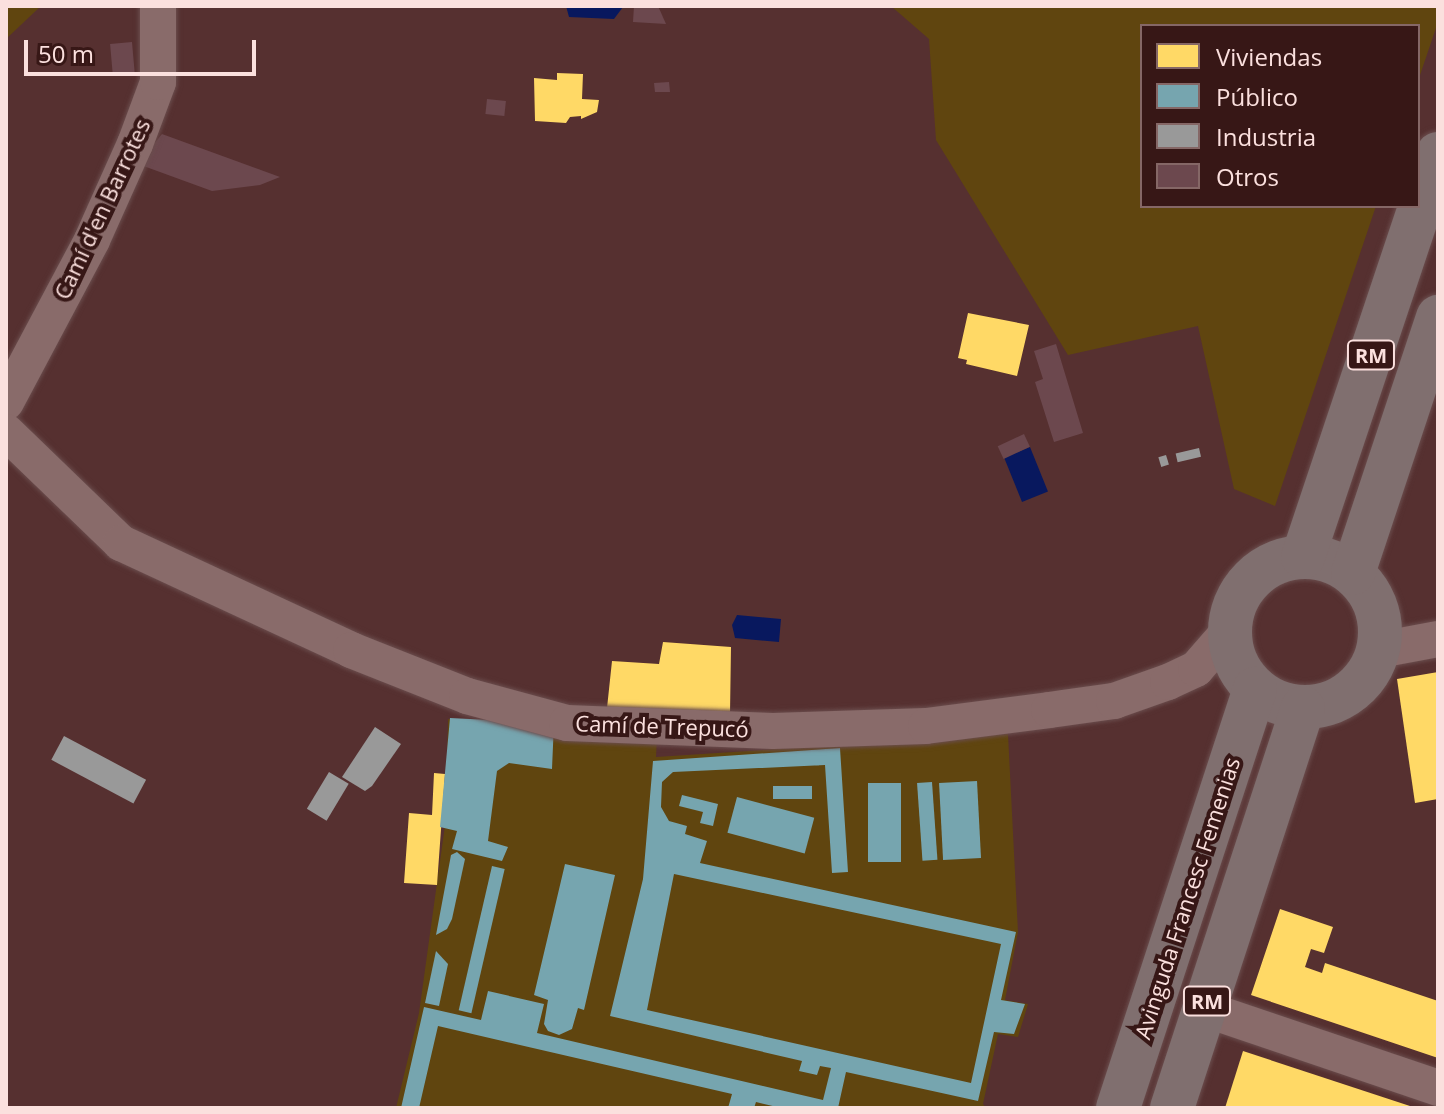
<!DOCTYPE html>
<meta charset="utf-8">
<style>
body{margin:0}
#map{position:relative;width:1444px;height:1114px;overflow:hidden;background:#563030;font-family:"Open Sans",sans-serif}
div>[style]{position:absolute}
.green>*{inset:0;background:#60450f}
.water>*{inset:0;background:#08185e;transform-origin:0 0}
.homes>*{inset:0;background:#ffd966}
.public>*{inset:0;background:#76a5af;transform-origin:0 0}
.industry>*{inset:0;background:#999;transform-origin:0 0}
.building>*{inset:0;background:#6c484e;transform-origin:0 0}
.roads{filter:drop-shadow(0 0 2px #6a4d4d) drop-shadow(0 0 2px #6a4d4d)}
.minor>*{height:36px;margin:-18px;padding:0 18px;transform-origin:18px;border-radius:18px;background:#896b6a}
.major>*{height:44px;margin:-22px;padding:0 22px;transform-origin:22px;border-radius:22px;background:#806f6f}
.major>.ring{margin:-22px;padding:0;box-sizing:content-box;background:none;border:44px solid #806f6f;border-radius:50%}
span{translate:-50% -50%;white-space:nowrap;text-align:center;line-height:1.15;-webkit-text-stroke:8px #371716;paint-order:stroke}
.shield-label span{padding:2px 6px;background:#371716;border:2px solid;border-radius:6px;-webkit-text-stroke-width:0}
.shield-label{font-size:20px;color:#fbe0de;font-weight:700}
.street-label{font-size:22px;color:#fbe0de}
.frame{position:absolute;inset:0;border:8px solid #fbe0de;pointer-events:none}
.legend{position:absolute;left:1140px;top:24px;width:280px;height:184px;box-sizing:border-box;background:#371716;border:2px solid #856766;margin:0;padding:10px 14px;list-style:none;font-size:24px;color:#fbe0de}
.legend li{display:flex;align-items:center;gap:16px;height:40px}
.legend b{width:40px;border:2px solid #856766}
.scale{position:absolute;left:24px;top:40px;width:232px;height:36px;box-sizing:border-box;border:4px solid #fbe0de;border-top:0;padding-left:10px;font-size:24px;line-height:28px;white-space:nowrap;color:#fbe0de;-webkit-text-stroke:6px #371716;paint-order:stroke}
</style>
<div id="map">
<div class="green">
<div style="clip-path:polygon(6px 6px,41px 6px,6px 39px)"></div>
<div style="clip-path:polygon(891px 6px,1438px 6px,1438px 22px,1418px 81px,1418px 26px,1142px 26px,1142px 206px,1376px 206px,1275px 506px,1234px 489px,1198px 326px,1068px 355px,936px 140px,929px 39px)"></div>
<div style="clip-path:polygon(448px 719px,657px 737px,656px 757px,1008px 734px,1018px 932px,1005px 1000px,1028px 1004px,1018px 1037px,998px 1034px,983px 1104px,986px 1108px,396px 1108px,419px 1013px,446px 818px)"></div>
</div>
<div class="water">
<div style="clip-path:polygon(566px 6px,623px 6px,623px 7px,614px 19px,569px 17px)"></div>
<div style="left:1030px;top:447px;width:48px;height:28px;rotate:68deg"></div>
<div style="clip-path:polygon(737px 615px,781px 619px,779px 642px,735px 638px,732px 625px)"></div>
</div>
<div class="homes">
<div style="clip-path:polygon(557px 73px,583px 74px,582px 99px,599px 100px,597px 112px,581px 119px,581px 116px,570px 117px,566px 123px,535px 121px,534px 78px,557px 80px)"></div>
<div style="clip-path:polygon(968px 313px,1029px 325px,1017px 376px,966px 364px,967px 360px,958px 358px)"></div>
<div style="clip-path:polygon(663px 642px,731px 647px,730px 714px,607px 708px,612px 661px,659px 664px)"></div>
<div style="clip-path:polygon(1438px 672px,1438px 799px,1415px 803px,1397px 679px)"></div>
<div style="clip-path:polygon(434px 773px,445px 774px,437px 885px,404px 883px,409px 813px,432px 815px)"></div>
<div style="clip-path:polygon(1280px 909px,1333px 927px,1324px 953px,1311px 949px,1305px 967px,1322px 973px,1325px 963px,1438px 1001px,1438px 1058px,1251px 995px)"></div>
<div style="clip-path:polygon(1243px 1051px,1413px 1107px,1413px 1108px,1225px 1108px)"></div>
</div>
<div class="public">
<div style="clip-path:polygon(450px 718px,554px 723px,552px 769px,509px 763px,497px 771px,488px 841px,508px 847px,502px 861px,452px 849px,457px 831px,440px 827px)"></div>
<div style="clip-path:polygon(evenodd,840px 748px,848px 872px,832px 873px,825px 765px,673px 772px,662px 782px,661px 807px,669px 821px,687px 826px,685px 834px,707px 841px,700px 863px,1016px 932px,1001px 1000px,1025px 1004px,1014px 1034px,994px 1032px,978px 1101px,846px 1072px,838px 1108px,781px 1108px,756px 1102px,754px 1108px,728px 1108px,732px 1094px,438px 1026px,419px 1108px,401px 1108px,424px 1007px,481px 1020px,488px 991px,544px 1004px,537px 1033px,823px 1100px,831px 1068px,820px 1066px,817px 1075px,799px 1071px,802px 1061px,610px 1016px,643px 879px,653px 761px,840px 748px,674px 874px,1001px 944px,971px 1083px,647px 1010px,674px 874px)"></div>
<div style="left:977px;top:781px;width:77px;height:38px;rotate:87deg"></div>
<div style="left:932px;top:782px;width:78px;height:15px;rotate:86deg"></div>
<div style="left:868px;top:783px;width:33px;height:79px"></div>
<div style="left:773px;top:786px;width:39px;height:13px"></div>
<div style="clip-path:polygon(682px 795px,718px 804px,713px 826px,700px 823px,703px 812px,679px 806px)"></div>
<div style="left:737px;top:797px;width:80px;height:37px;rotate:15deg"></div>
<div style="clip-path:polygon(457px 852px,465px 859px,452px 919px,447px 929px,436px 935px,451px 855px)"></div>
<div style="clip-path:polygon(565px 864px,615px 875px,584px 1010px,578px 1008px,572px 1029px,559px 1035px,548px 1031px,544px 1024px,548px 1000px,534px 995px)"></div>
<div style="left:492px;top:866px;width:13px;height:148px;rotate:13deg"></div>
<div style="clip-path:polygon(436px 951px,448px 964px,439px 1006px,425px 1003px)"></div>
</div>
<div class="industry">
<div style="left:1199px;top:448px;width:9px;height:24px;rotate:77deg"></div>
<div style="left:1166px;top:455px;width:10px;height:8px;rotate:73deg"></div>
<div style="clip-path:polygon(375px 727px,401px 744px,372px 786px,365px 791px,342px 777px)"></div>
<div style="left:64px;top:736px;width:93px;height:27px;rotate:28deg"></div>
<div style="left:329px;top:772px;width:23px;height:43px;rotate:31deg"></div>
</div>
<div class="building">
<div style="clip-path:polygon(634px 6px,658px 6px,666px 24px,633px 22px)"></div>
<div style="left:132px;top:42px;width:32px;height:22px;rotate:85deg"></div>
<div style="clip-path:polygon(669px 82px,670px 92px,655px 92px,654px 83px)"></div>
<div style="left:487px;top:99px;width:19px;height:15px;rotate:6deg"></div>
<div style="clip-path:polygon(162px 134px,280px 177px,260px 185px,212px 191px,138px 164px)"></div>
<div style="clip-path:polygon(1056px 344px,1083px 433px,1054px 442px,1035px 382px,1043px 379px,1034px 351px)"></div>
<div style="left:1024px;top:434px;width:14px;height:29px;rotate:65deg"></div>
</div>
<div class="roads">
<div class="minor">
<div style="left:6px;top:402px;width:183px;rotate:-62deg"></div>
<div style="left:92px;top:240px;width:105px;rotate:-65.9deg"></div>
<div style="left:135px;top:144px;width:66px;rotate:-69.6deg"></div>
<div style="left:158px;top:82px;width:76px;rotate:-90deg"></div>
<div style="left:6px;top:432px;width:160px;rotate:44deg"></div>
<div style="left:121px;top:543px;width:254px;rotate:24.9deg"></div>
<div style="left:351px;top:650px;width:125px;rotate:21.6deg"></div>
<div style="left:467px;top:696px;width:104px;rotate:15.1deg"></div>
<div style="left:567px;top:723px;width:206px;rotate:2.2deg"></div>
<div style="left:773px;top:731px;width:153px;rotate:-1.9deg"></div>
<div style="left:926px;top:726px;width:124px;rotate:-7.4deg"></div>
<div style="left:1049px;top:710px;width:66px;rotate:-7.9deg"></div>
<div style="left:1114px;top:701px;width:57px;rotate:-19.4deg"></div>
<div style="left:1168px;top:682px;width:31px;rotate:-25deg"></div>
<div style="left:1196px;top:669px;width:52px;rotate:-48.9deg"></div>
<div style="left:1379px;top:650px;width:60px;rotate:-10.6deg"></div>
<div style="left:1205px;top:1009px;width:246px;rotate:18.7deg"></div>
</div>
<div class="major">
<div class="ring" style="left:1230px;top:557px;width:106px;height:106px"></div>
<div style="left:1303px;top:557px;width:425px;rotate:-71.5deg"></div>
<div style="left:1353px;top:573px;width:270px;rotate:-71.6deg"></div>
<div style="left:1118px;top:1108px;width:441px;rotate:-71.9deg"></div>
<div style="left:1172px;top:1108px;width:421px;rotate:-71.9deg"></div>
</div>
</div>
<div class="shield-label">
<span style="left:1371px;top:355px">RM</span>
<span style="left:1207px;top:1001px">RM</span>
</div>
<div class="street-label">
<span style="left:102px;top:209px;rotate:-65deg">Camí d'en Barrotes</span>
<span style="left:662px;top:726px;rotate:2deg">Camí de Trepucó</span>
<span style="left:1187px;top:898px;rotate:-72deg">Avinguda Francesc Femenias</span>
</div>
<div class="frame"></div>
<ul class="legend">
<li><b style="height:22px;background:#ffd966"></b>Viviendas</li>
<li><b style="height:22px;background:#76a5af"></b>Público</li>
<li><b style="height:22px;background:#999"></b>Industria</li>
<li><b style="height:22px;background:#6c484e"></b>Otros</li>
</ul>
<div class="scale">50 m</div>
</div>
